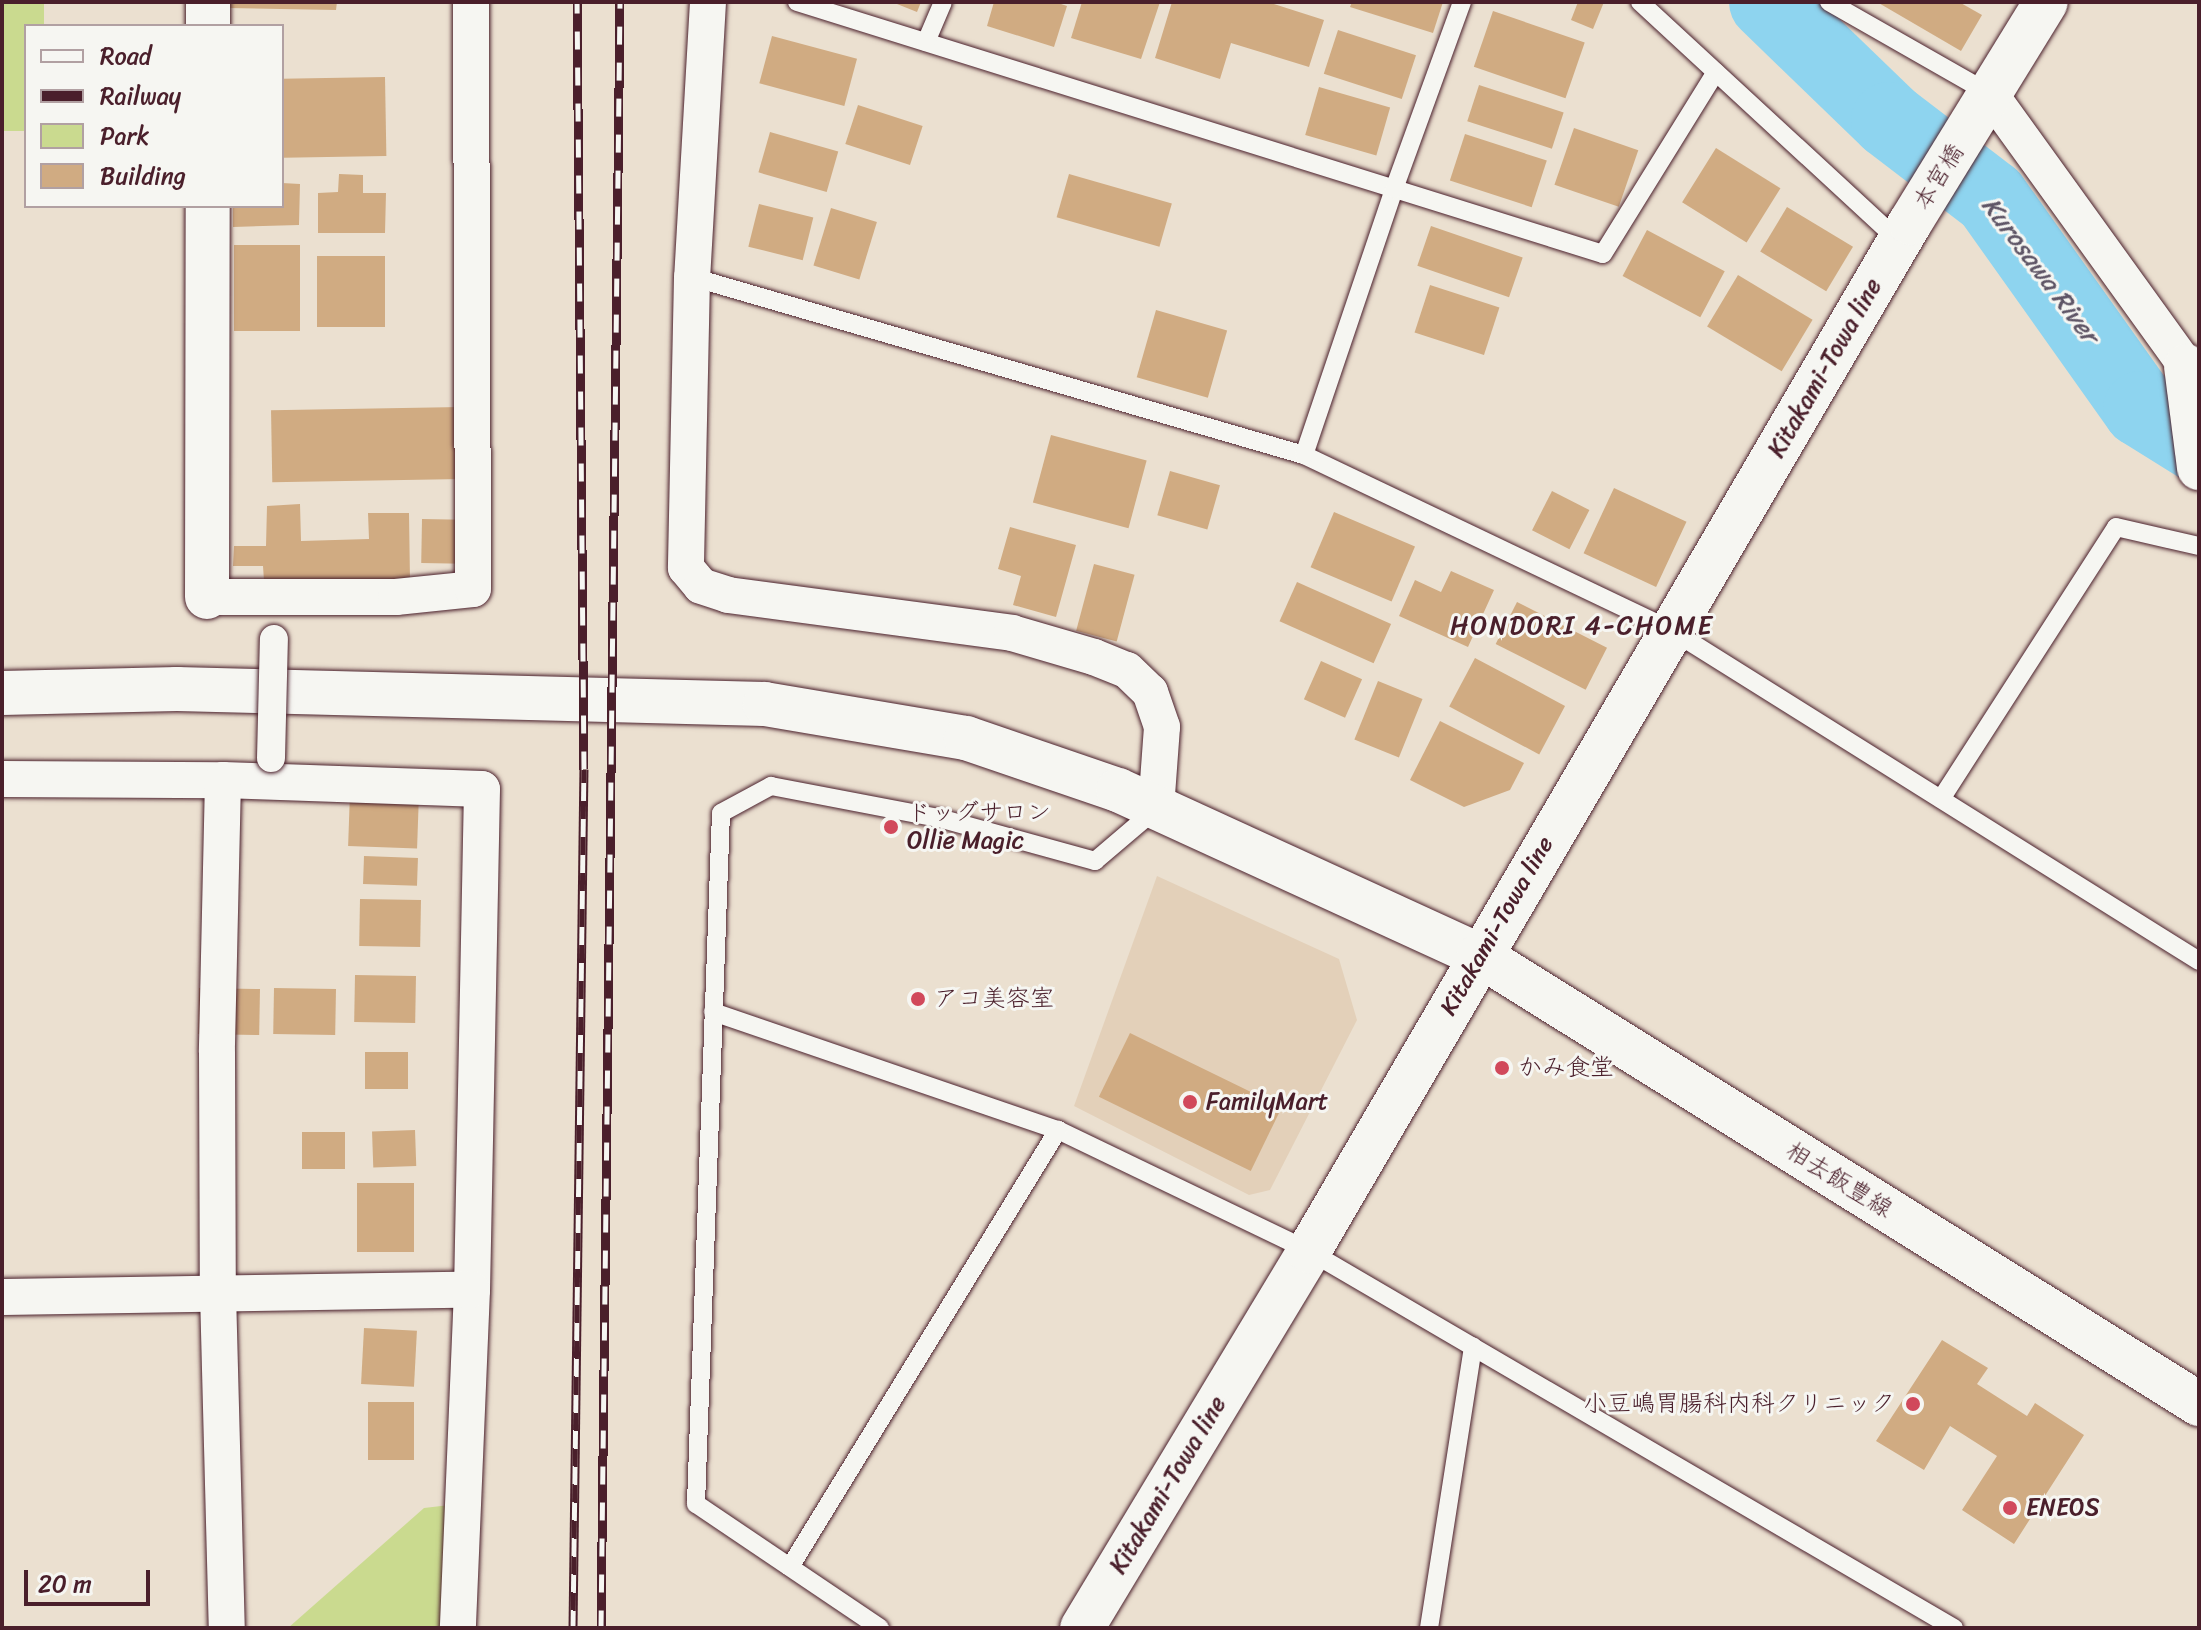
<!DOCTYPE html>
<meta charset="utf-8">
<style>
body{margin:0}
#map{position:relative;width:2201px;height:1630px;overflow:hidden;background:#ebe0d0;font-family:Sriracha,"Klee One",sans-serif}
div>[style]{position:absolute}
.built>*{inset:0;background:#e3d0b9}
.green>*{inset:0;background:#cada8f}
.river>*{height:76px;margin:-38px;padding:0 38px;transform-origin:38px;border-radius:38px;background:#8ed4ef}
.building>*{inset:0;background:#d0ab82;transform-origin:0 0}
.roads{filter:drop-shadow(0 0 2px #4a1f2b) drop-shadow(0 0 2px #4a1f2b)}
.service>*{height:18px;margin:-9px;padding:0 9px;transform-origin:9px;border-radius:9px;background:#f6f6f2}
.minor>*{height:36px;margin:-18px;padding:0 18px;transform-origin:18px;border-radius:18px;background:#f6f6f2}
.tertiary>*{height:44px;margin:-22px;padding:0 22px;transform-origin:22px;border-radius:22px;background:#f6f6f2}
.secondary>*{height:44px;margin:-22px;padding:0 22px;transform-origin:22px;border-radius:22px;background:#f6f6f2}
.primary>*{height:44px;margin:-22px;padding:0 22px;transform-origin:22px;border-radius:22px;background:#f6f6f2}
.rail>*{height:9px;margin-top:-4.5px;transform-origin:0;background:repeating-linear-gradient(90deg,#f6f6f2 0 18px,#4a1f2b 0 36px);box-sizing:border-box;border-block:2px solid #4a1f2b}
.bridges{filter:drop-shadow(0 0 2px #4a1f2b) drop-shadow(0 0 2px #4a1f2b)}
.pedestrian-bridge>*{height:28px;margin:-14px;padding:0 14px;transform-origin:14px;border-radius:14px;background:#f6f6f2}
.dots>*{width:22px;height:22px;translate:-50% -50%;box-sizing:border-box;border:4px solid #f6f6f2;border-radius:50%}
span{translate:-50% -50%;white-space:nowrap;text-align:center;line-height:1.15;-webkit-text-stroke:6px #f6f6f2;paint-order:stroke}
.street-label{font-size:24px;color:#4a1f2b}
.poi-label{font-size:24px;color:#4a1f2b}
.left{translate:0 -50%;text-align:left}
.right{translate:-100% -50%;text-align:right}
.water-label{font-size:26px;color:#5e5566;font-style:italic}
.neighbourhood-label{font-size:26px;color:#4a1f2b;letter-spacing:2px}
.frame{position:absolute;inset:0;border:4px solid #4a1f2b;pointer-events:none}
.legend{position:absolute;left:24px;top:24px;width:260px;height:184px;box-sizing:border-box;background:#f6f6f2;border:2px solid #b1a0a2;margin:0;padding:10px 14px;list-style:none;font-size:24px;color:#4a1f2b}
.legend li{display:flex;align-items:center;gap:16px;height:40px}
.legend b{width:40px;border:2px solid #b1a0a2}
.scale{position:absolute;left:24px;top:1570px;width:126px;height:36px;box-sizing:border-box;border:4px solid #4a1f2b;border-top:0;padding-left:10px;font-size:24px;line-height:28px;white-space:nowrap;color:#4a1f2b;-webkit-text-stroke:6px #f6f6f2;paint-order:stroke}
</style>
<div id="map">
<div class="built">
<div style="clip-path:polygon(1157px 876px,1339px 959px,1357px 1020px,1270px 1190px,1249px 1195px,1074px 1106px)"></div>
</div>
<div class="green">
<div style="clip-path:polygon(2px 2px,44px 2px,44px 26px,26px 26px,26px 131px,2px 131px)"></div>
<div style="clip-path:polygon(467px 1503px,466px 1628px,288px 1628px,424px 1508px)"></div>
</div>
<div class="river">
<div style="left:1767px;top:2px;width:170px;rotate:44deg"></div>
<div style="left:1889px;top:120px;width:128px;rotate:37.4deg"></div>
<div style="left:1991px;top:198px;width:259px;rotate:54.6deg"></div>
<div style="left:2141px;top:409px;width:68px;rotate:31.8deg"></div>
</div>
<div class="building">
<div style="clip-path:polygon(228px 2px,337px 2px,336px 10px,228px 8px)"></div>
<div style="clip-path:polygon(892px 2px,921px 2px,917px 12px)"></div>
<div style="clip-path:polygon(994px 2px,1055px 2px,1067px 6px,1054px 47px,987px 26px)"></div>
<div style="clip-path:polygon(1082px 2px,1160px 2px,1141px 59px,1071px 38px)"></div>
<div style="clip-path:polygon(1172px 2px,1268px 2px,1324px 20px,1309px 67px,1231px 43px,1220px 79px,1155px 58px)"></div>
<div style="clip-path:polygon(1352px 2px,1443px 2px,1433px 33px,1350px 7px)"></div>
<div style="clip-path:polygon(1578px 2px,1604px 2px,1593px 29px,1571px 20px)"></div>
<div style="clip-path:polygon(1877px 2px,1959px 2px,1982px 15px,1961px 51px)"></div>
<div style="left:1493px;top:11px;width:97px;height:59px;rotate:19deg"></div>
<div style="left:1338px;top:30px;width:82px;height:46px;rotate:18deg"></div>
<div style="left:772px;top:36px;width:88px;height:49px;rotate:15deg"></div>
<div style="left:385px;top:77px;width:79px;height:103px;rotate:89deg"></div>
<div style="left:1479px;top:85px;width:89px;height:38px;rotate:18deg"></div>
<div style="left:1319px;top:87px;width:74px;height:50px;rotate:16deg"></div>
<div style="left:858px;top:105px;width:68px;height:41px;rotate:18deg"></div>
<div style="left:1574px;top:128px;width:68px;height:60px;rotate:19deg"></div>
<div style="left:770px;top:132px;width:71px;height:42px;rotate:16deg"></div>
<div style="left:1465px;top:134px;width:86px;height:49px;rotate:18deg"></div>
<div style="left:1716px;top:148px;width:76px;height:64px;rotate:32deg"></div>
<div style="clip-path:polygon(339px 174px,363px 175px,363px 193px,386px 193px,385px 233px,318px 233px,318px 193px,338px 192px)"></div>
<div style="left:1069px;top:174px;width:107px;height:45px;rotate:16deg"></div>
<div style="clip-path:polygon(282px 183px,300px 184px,299px 225px,233px 227px,233px 206px,282px 206px)"></div>
<div style="left:759px;top:204px;width:56px;height:44px;rotate:14deg"></div>
<div style="left:1787px;top:207px;width:77px;height:52px;rotate:31deg"></div>
<div style="left:831px;top:208px;width:48px;height:60px;rotate:17deg"></div>
<div style="left:1431px;top:226px;width:97px;height:42px;rotate:19deg"></div>
<div style="left:1647px;top:230px;width:88px;height:52px;rotate:28deg"></div>
<div style="left:234px;top:245px;width:66px;height:86px"></div>
<div style="left:385px;top:256px;width:71px;height:68px;rotate:90deg"></div>
<div style="left:1738px;top:275px;width:87px;height:60px;rotate:31deg"></div>
<div style="left:1430px;top:285px;width:73px;height:50px;rotate:18deg"></div>
<div style="left:1156px;top:310px;width:74px;height:70px;rotate:16deg"></div>
<div style="left:461px;top:407px;width:72px;height:190px;rotate:89deg"></div>
<div style="left:1051px;top:435px;width:99px;height:70px;rotate:15deg"></div>
<div style="left:1170px;top:471px;width:52px;height:46px;rotate:16deg"></div>
<div style="left:1614px;top:488px;width:80px;height:72px;rotate:25deg"></div>
<div style="left:1552px;top:491px;width:42px;height:44px;rotate:27deg"></div>
<div style="clip-path:polygon(300px 504px,301px 541px,369px 539px,368px 513px,409px 513px,410px 581px,264px 581px,263px 566px,233px 566px,234px 546px,266px 546px,267px 506px)"></div>
<div style="left:1334px;top:512px;width:88px;height:60px;rotate:23deg"></div>
<div style="left:422px;top:519px;width:42px;height:44px;rotate:1deg"></div>
<div style="clip-path:polygon(1010px 527px,1076px 545px,1056px 617px,1013px 605px,1021px 576px,998px 569px)"></div>
<div style="left:1094px;top:564px;width:42px;height:69px;rotate:15deg"></div>
<div style="clip-path:polygon(1451px 571px,1494px 590px,1468px 647px,1399px 616px,1415px 580px,1441px 592px)"></div>
<div style="left:1297px;top:582px;width:103px;height:43px;rotate:24deg"></div>
<div style="left:1517px;top:602px;width:101px;height:47px;rotate:27deg"></div>
<div style="left:1475px;top:658px;width:102px;height:55px;rotate:28deg"></div>
<div style="left:1321px;top:661px;width:45px;height:42px;rotate:24deg"></div>
<div style="left:1378px;top:681px;width:48px;height:63px;rotate:22deg"></div>
<div style="clip-path:polygon(1440px 721px,1524px 763px,1510px 790px,1464px 807px,1410px 780px)"></div>
<div style="left:350px;top:792px;width:69px;height:54px;rotate:2deg"></div>
<div style="left:364px;top:856px;width:54px;height:28px;rotate:2deg"></div>
<div style="left:360px;top:899px;width:61px;height:47px;rotate:1deg"></div>
<div style="left:355px;top:975px;width:61px;height:47px;rotate:1deg"></div>
<div style="left:199px;top:988px;width:61px;height:46px;rotate:1deg"></div>
<div style="left:274px;top:988px;width:62px;height:46px;rotate:1deg"></div>
<div style="left:1130px;top:1033px;width:169px;height:71px;rotate:26deg"></div>
<div style="left:408px;top:1052px;width:37px;height:43px;rotate:90deg"></div>
<div style="left:415px;top:1130px;width:36px;height:43px;rotate:88deg"></div>
<div style="left:302px;top:1132px;width:43px;height:37px"></div>
<div style="left:357px;top:1183px;width:57px;height:69px"></div>
<div style="left:364px;top:1328px;width:53px;height:56px;rotate:3deg"></div>
<div style="clip-path:polygon(1942px 1340px,1988px 1368px,1977px 1384px,2027px 1416px,2035px 1403px,2084px 1435px,2014px 1544px,1962px 1510px,1997px 1456px,1950px 1426px,1924px 1470px,1876px 1441px)"></div>
<div style="left:368px;top:1402px;width:46px;height:58px"></div>
</div>
<div class="roads">
<div class="service">
<div style="left:797px;top:2px;width:844px;rotate:17.36deg"></div>
<div style="left:1603px;top:254px;width:214px;rotate:-58.2deg"></div>
<div style="left:1640px;top:2px;width:354px;rotate:42.7deg"></div>
<div style="left:1829px;top:2px;width:185px;rotate:29.7deg"></div>
<div style="left:926px;top:42px;width:43px;rotate:-67deg"></div>
<div style="left:692px;top:277px;width:637px;rotate:16.22deg"></div>
<div style="left:1304px;top:455px;width:407px;rotate:25.5deg"></div>
<div style="left:1671px;top:630px;width:623px;rotate:32.08deg"></div>
<div style="left:1304px;top:455px;width:281px;rotate:-71.3deg"></div>
<div style="left:1394px;top:189px;width:199px;rotate:-70deg"></div>
<div style="left:1941px;top:799px;width:323px;rotate:-57.2deg"></div>
<div style="left:2116px;top:527px;width:85px;rotate:12.9deg"></div>
<div style="left:713px;top:1012px;width:365px;rotate:18.9deg"></div>
<div style="left:1058px;top:1130px;width:279px;rotate:25.7deg"></div>
<div style="left:1309px;top:1251px;width:747px;rotate:30.31deg"></div>
<div style="left:790px;top:1567px;width:513px;rotate:-58.48deg"></div>
<div style="left:880px;top:1628px;width:222px;rotate:-146deg"></div>
<div style="left:696px;top:1504px;width:691px;rotate:-87.93deg"></div>
<div style="left:721px;top:813px;width:57px;rotate:-28.4deg"></div>
<div style="left:771px;top:786px;width:171px;rotate:10.8deg"></div>
<div style="left:939px;top:818px;width:162px;rotate:15.4deg"></div>
<div style="left:1095px;top:861px;width:80px;rotate:-40.4deg"></div>
<div style="left:1429px;top:1628px;width:285px;rotate:-81.1deg"></div>
</div>
<div class="minor">
<div style="left:708px;top:2px;width:275px;rotate:93.3deg"></div>
<div style="left:692px;top:277px;width:291px;rotate:91.2deg"></div>
<div style="left:686px;top:568px;width:23px;rotate:50deg"></div>
<div style="left:701px;top:586px;width:28px;rotate:18deg"></div>
<div style="left:728px;top:595px;width:287px;rotate:7.6deg"></div>
<div style="left:1012px;top:633px;width:85px;rotate:16.3deg"></div>
<div style="left:1094px;top:657px;width:35px;rotate:22deg"></div>
<div style="left:1127px;top:670px;width:32px;rotate:44deg"></div>
<div style="left:1150px;top:692px;width:37px;rotate:71deg"></div>
<div style="left:1162px;top:727px;width:82px;rotate:94.2deg"></div>
<div style="left:1990px;top:94px;width:335px;rotate:54.2deg"></div>
<div style="left:2186px;top:366px;width:15px;rotate:28deg"></div>
<div style="left:207px;top:597px;width:189px"></div>
<div style="left:396px;top:597px;width:77px;rotate:-5.9deg"></div>
<div style="left:473px;top:589px;width:587px;rotate:-90.2deg"></div>
<div style="left:2px;top:779px;width:221px;rotate:0.3deg"></div>
<div style="left:223px;top:780px;width:259px;rotate:2deg"></div>
<div style="left:482px;top:789px;width:501px;rotate:91.14deg"></div>
<div style="left:472px;top:1290px;width:338px;rotate:92.4deg"></div>
<div style="left:223px;top:780px;width:272px;rotate:91.3deg"></div>
<div style="left:217px;top:1052px;width:241px;rotate:89.8deg"></div>
<div style="left:218px;top:1293px;width:335px;rotate:88.5deg"></div>
<div style="left:2px;top:1297px;width:470px;rotate:-0.9deg"></div>
</div>
<div class="tertiary">
<div style="left:208px;top:26px;width:24px;rotate:-90deg"></div>
<div style="left:2186px;top:366px;width:103px;rotate:82.7deg"></div>
<div style="left:207px;top:597px;width:391px;rotate:-89.9deg"></div>
<div style="left:2px;top:693px;width:175px;rotate:-1.3deg"></div>
<div style="left:177px;top:689px;width:588px;rotate:1.46deg"></div>
<div style="left:765px;top:704px;width:204px;rotate:9.6deg"></div>
<div style="left:966px;top:738px;width:161px;rotate:18.9deg"></div>
<div style="left:1118px;top:790px;width:397px;rotate:24.6deg"></div>
</div>
<div class="secondary">
<div style="left:1479px;top:955px;width:849px;rotate:31.95deg"></div>
</div>
<div class="primary">
<div style="left:1082px;top:1628px;width:440px;rotate:-58.9deg"></div>
<div style="left:1309px;top:1251px;width:1191px;rotate:-59.69deg"></div>
<div style="left:1910px;top:223px;width:259px;rotate:-58.4deg"></div>
</div>
</div>
<div class="rail">
<div style="left:573px;top:1628px;width:859px;rotate:-89.27deg"></div>
<div style="left:584px;top:769px;width:767px;rotate:-90.52deg"></div>
<div style="left:601px;top:1628px;width:1626px;rotate:-89.33deg"></div>
</div>
<div class="bridges">
<div class="pedestrian-bridge">
<div style="left:271px;top:758px;width:119px;rotate:-88.6deg"></div>
</div>
</div>
<div class="dots">
<div style="left:891px;top:827px;background:#d1495b"></div>
<div style="left:918px;top:999px;background:#d1495b"></div>
<div style="left:1502px;top:1068px;background:#d1495b"></div>
<div style="left:1190px;top:1102px;background:#d1495b"></div>
<div style="left:1913px;top:1404px;background:#d1495b"></div>
<div style="left:2010px;top:1508px;background:#d1495b"></div>
</div>
<div class="street-label">
<span style="left:1939px;top:177px;rotate:-58deg">本宮橋</span>
<span style="left:1825px;top:368px;rotate:-60deg">Kitakami-Towa line</span>
<span style="left:1497px;top:926px;rotate:-60deg">Kitakami-Towa line</span>
<span style="left:1839px;top:1180px;rotate:32deg">相去飯豊線</span>
<span style="left:1168px;top:1485px;rotate:-59deg">Kitakami-Towa line</span>
</div>
<div class="poi-label">
<span class="left" style="left:907px;top:827px">ドッグサロン<br>Ollie Magic</span>
<span class="left" style="left:934px;top:999px">アコ美容室</span>
<span class="left" style="left:1518px;top:1068px">かみ食堂</span>
<span class="left" style="left:1206px;top:1102px">FamilyMart</span>
<span class="right" style="left:1895px;top:1404px">小豆嶋胃腸科内科クリニック</span>
<span class="left" style="left:2026px;top:1508px">ENEOS</span>
</div>
<div class="water-label">
<span style="left:2040px;top:270px;rotate:53deg">Kurosawa River</span>
</div>
<div class="neighbourhood-label">
<span style="left:1582px;top:626px">HONDORI 4-CHOME</span>
</div>
<div class="frame"></div>
<ul class="legend">
<li><b style="height:10px;background:#f6f6f2"></b>Road</li>
<li><b style="height:10px;background:#4a1f2b"></b>Railway</li>
<li><b style="height:22px;background:#cada8f"></b>Park</li>
<li><b style="height:22px;background:#d0ab82"></b>Building</li>
</ul>
<div class="scale">20 m</div>
</div>
